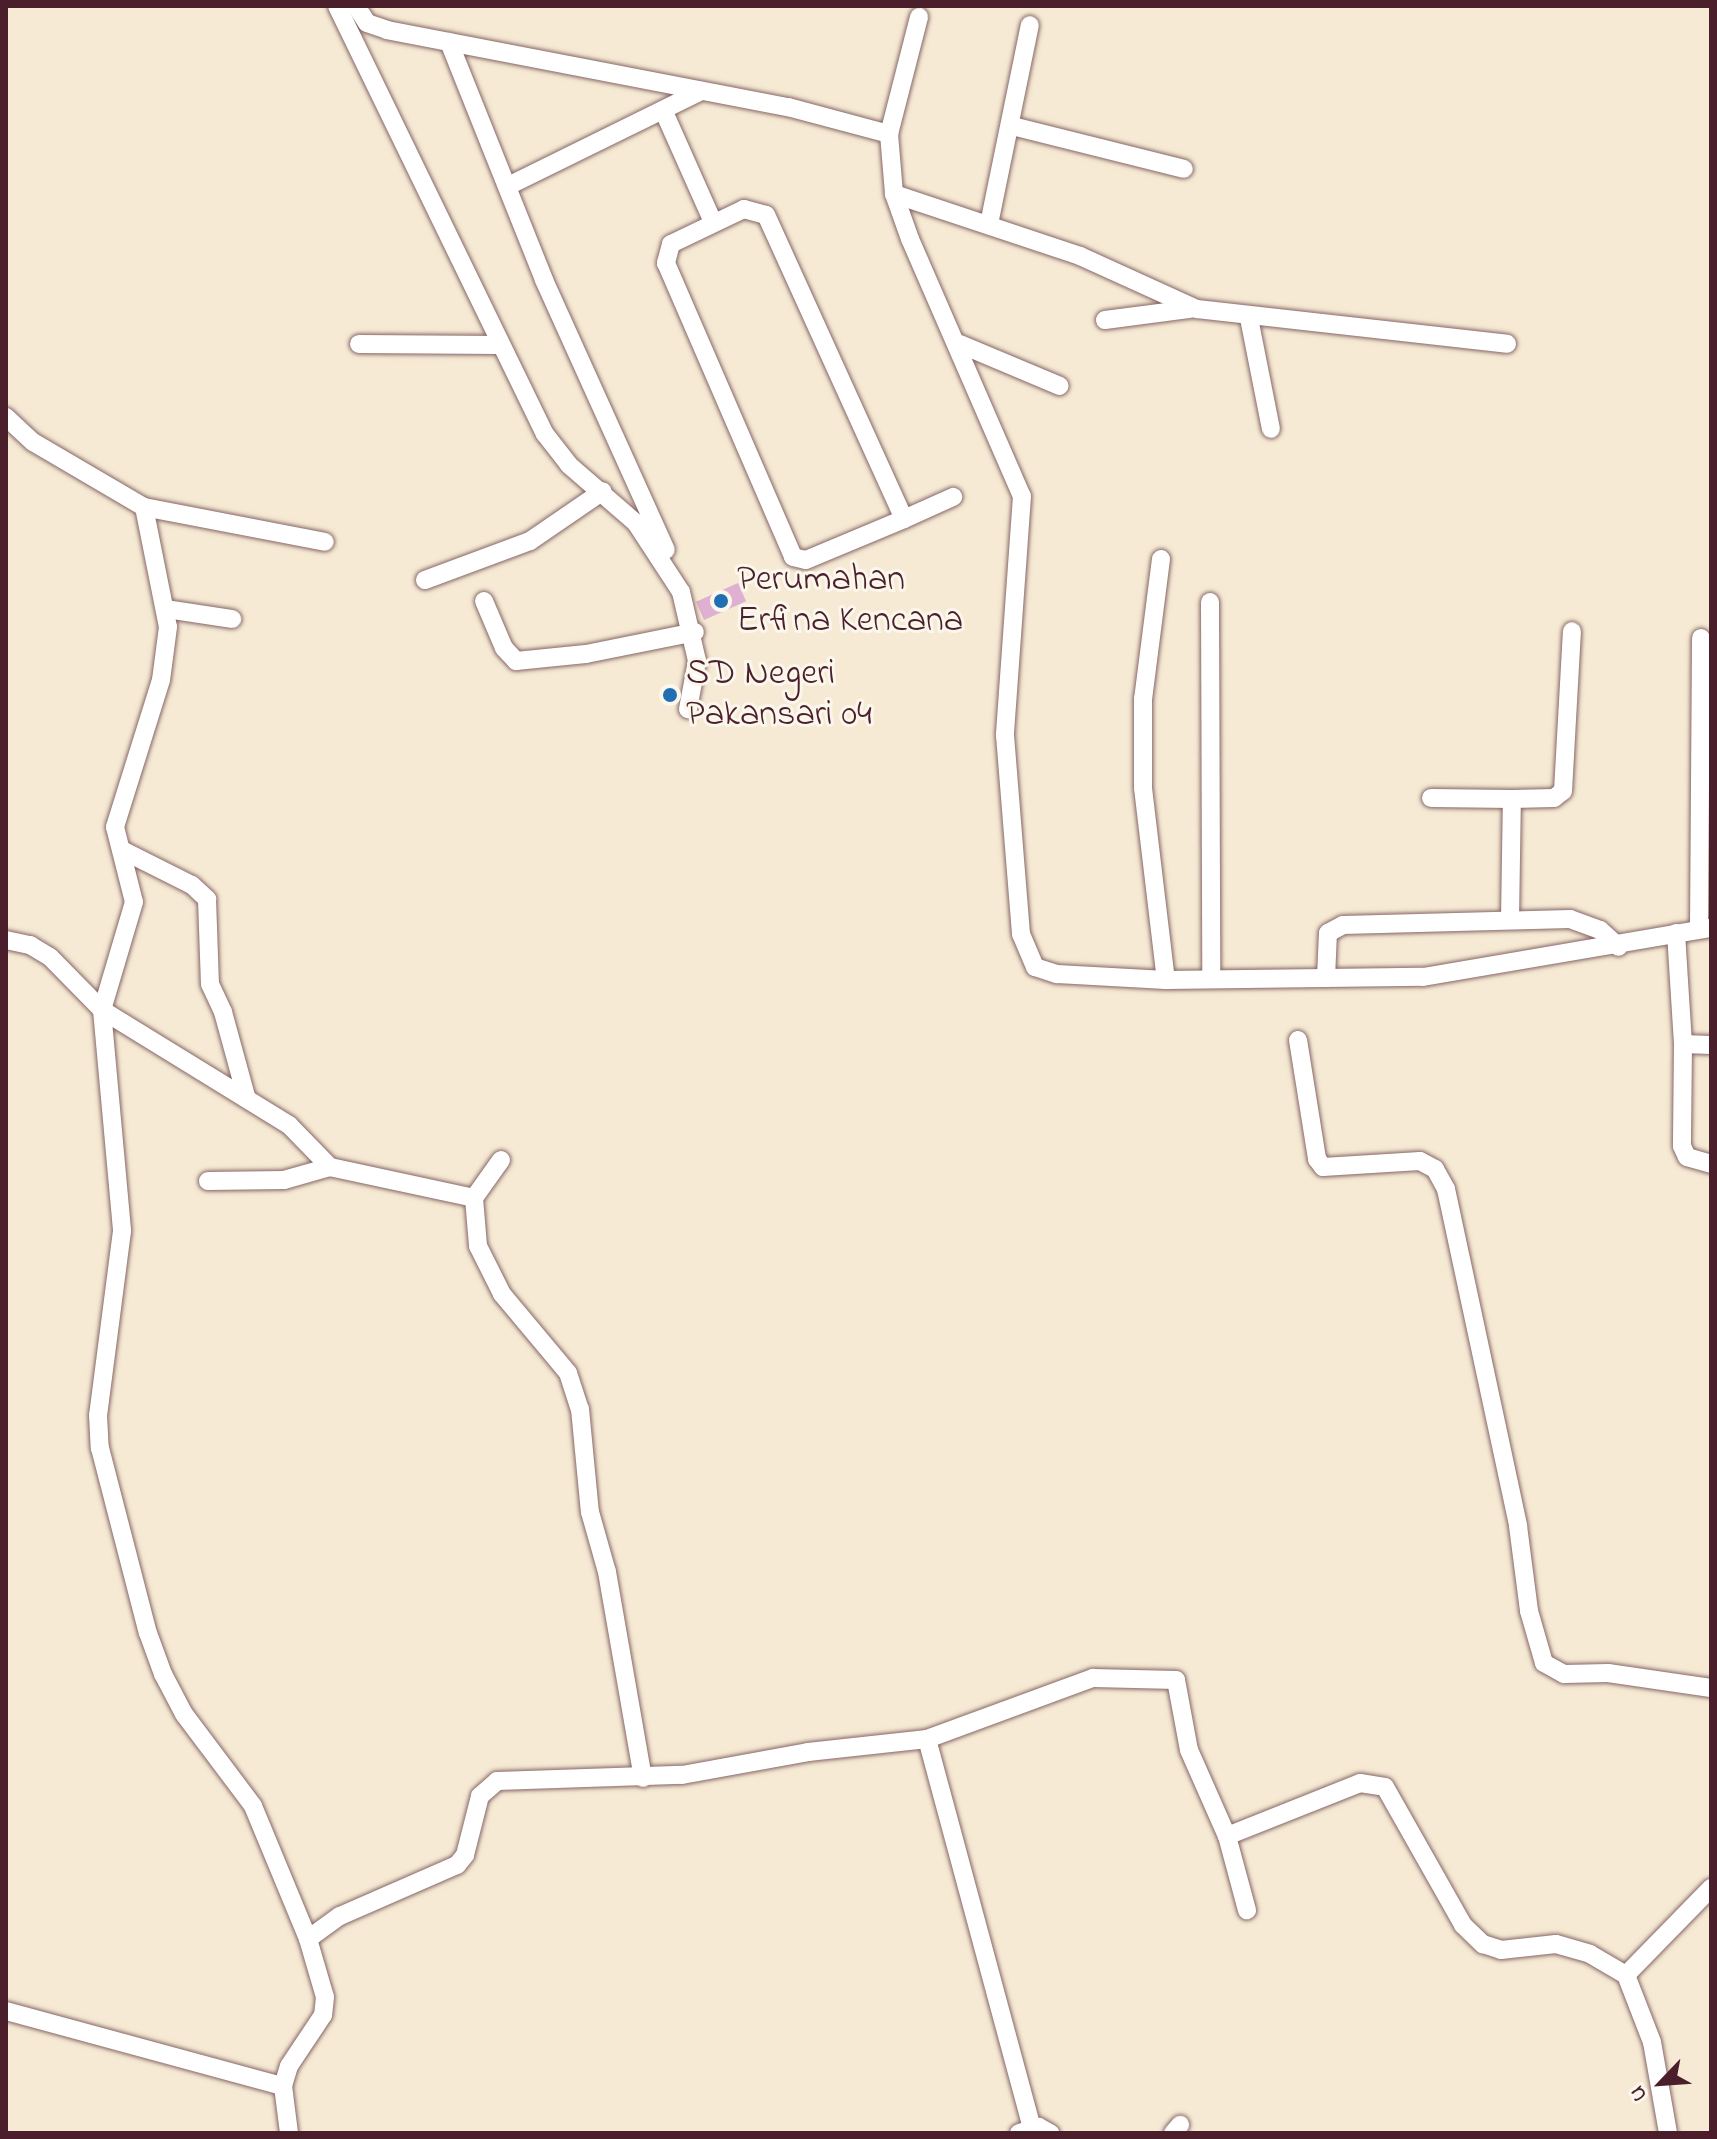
<!DOCTYPE html>
<style>
body{margin:0}
#map{position:relative;width:1717px;height:2139px;overflow:hidden;background:#f6ead4;font-family:"Indie Flower",sans-serif}
div>[style]{position:absolute}
.building>*{inset:0;background:#dfb0d1;transform-origin:0 0}
.roads{filter:drop-shadow(0 0 2px #866666) drop-shadow(0 0 2px #866666)}
.minor>*{height:18px;margin:-9px;padding:0 9px;transform-origin:9px;border-radius:9px;background:#fff}
.dots>*{width:22px;height:22px;translate:-50% -50%;box-sizing:border-box;border:4px solid #fbf7ec;border-radius:50%}
span{translate:-50% -50%;white-space:nowrap;text-align:center;line-height:1.15;-webkit-text-stroke:6px #fbf7ec;paint-order:stroke}
.poi-label{font-size:36px;color:#4a1f2b}
.left{translate:0 -50%;text-align:left}
.frame{position:absolute;inset:0;border:8px solid #4a1f2b;pointer-events:none}
.north{position:absolute;left:1621px;top:2043px;width:80px;height:80px;-webkit-text-stroke:6px #fbf7ec;paint-order:stroke;rotate:245deg;font-size:22px;font-weight:700;line-height:32px;text-align:center;color:#4a1f2b}
.north::after{content:'';display:block;margin:auto;width:28px;height:36px;background:#4a1f2b;clip-path:polygon(50% 0,100% 100%,50% 72%,0 100%)}
</style>
<div id="map">
<div class="building">
<div style="left:738px;top:583px;width:20px;height:46px;rotate:66deg"></div>
</div>
<div class="roads">
<div class="minor">
<div style="left:337px;top:6px;width:476px;rotate:64.1deg"></div>
<div style="left:545px;top:434px;width:39px;rotate:52deg"></div>
<div style="left:569px;top:465px;width:89px;rotate:40.9deg"></div>
<div style="left:636px;top:523px;width:82px;rotate:56.9deg"></div>
<div style="left:681px;top:592px;width:71px;rotate:76.9deg"></div>
<div style="left:697px;top:661px;width:49px;rotate:100.6deg"></div>
<div style="left:356px;top:6px;width:20px;rotate:57deg"></div>
<div style="left:367px;top:23px;width:21px;rotate:19deg"></div>
<div style="left:387px;top:30px;width:408px;rotate:10.9deg"></div>
<div style="left:788px;top:107px;width:105px;rotate:15deg"></div>
<div style="left:889px;top:134px;width:60px;rotate:85.2deg"></div>
<div style="left:894px;top:194px;width:48px;rotate:70.4deg"></div>
<div style="left:910px;top:239px;width:280px;rotate:66.5deg"></div>
<div style="left:1022px;top:496px;width:240px;rotate:94.1deg"></div>
<div style="left:1005px;top:735px;width:200px;rotate:85.4deg"></div>
<div style="left:1021px;top:934px;width:36px;rotate:67deg"></div>
<div style="left:1035px;top:967px;width:23px;rotate:18deg"></div>
<div style="left:1057px;top:974px;width:109px;rotate:3.2deg"></div>
<div style="left:1166px;top:980px;width:257px;rotate:-0.7deg"></div>
<div style="left:1423px;top:977px;width:292px;rotate:-9.7deg"></div>
<div style="left:449px;top:42px;width:256px;rotate:68.2deg"></div>
<div style="left:544px;top:280px;width:296px;rotate:65.7deg"></div>
<div style="left:664px;top:112px;width:120px;rotate:66deg"></div>
<div style="left:1012px;top:126px;width:177px;rotate:14deg"></div>
<div style="left:889px;top:134px;width:121px;rotate:-75.6deg"></div>
<div style="left:508px;top:186px;width:215px;rotate:-26.2deg"></div>
<div style="left:894px;top:194px;width:196px;rotate:18.4deg"></div>
<div style="left:1080px;top:256px;width:128px;rotate:24.4deg"></div>
<div style="left:1197px;top:309px;width:312px;rotate:6.4deg"></div>
<div style="left:989px;top:224px;width:203px;rotate:-78.4deg"></div>
<div style="left:1249px;top:318px;width:113px;rotate:78.8deg"></div>
<div style="left:1105px;top:320px;width:86px;rotate:-7.4deg"></div>
<div style="left:359px;top:344px;width:141px;rotate:0.4deg"></div>
<div style="left:960px;top:344px;width:108px;rotate:22.8deg"></div>
<div style="left:6px;top:417px;width:37px;rotate:43deg"></div>
<div style="left:33px;top:442px;width:129px;rotate:30.4deg"></div>
<div style="left:144px;top:507px;width:184px;rotate:10.9deg"></div>
<div style="left:144px;top:507px;width:122px;rotate:78.7deg"></div>
<div style="left:168px;top:627px;width:53px;rotate:97.5deg"></div>
<div style="left:161px;top:680px;width:154px;rotate:107.4deg"></div>
<div style="left:115px;top:827px;width:77px;rotate:75.8deg"></div>
<div style="left:134px;top:902px;width:113px;rotate:106.5deg"></div>
<div style="left:102px;top:1010px;width:222px;rotate:84.8deg"></div>
<div style="left:122px;top:1231px;width:186px;rotate:97.4deg"></div>
<div style="left:98px;top:1415px;width:33px;rotate:87deg"></div>
<div style="left:100px;top:1448px;width:191px;rotate:75.5deg"></div>
<div style="left:148px;top:1633px;width:44px;rotate:69.9deg"></div>
<div style="left:163px;top:1674px;width:45px;rotate:62.3deg"></div>
<div style="left:184px;top:1714px;width:115px;rotate:53.1deg"></div>
<div style="left:253px;top:1806px;width:144px;rotate:67.5deg"></div>
<div style="left:308px;top:1939px;width:60px;rotate:73.7deg"></div>
<div style="left:325px;top:1997px;width:18px;rotate:96deg"></div>
<div style="left:323px;top:2015px;width:61px;rotate:123.7deg"></div>
<div style="left:289px;top:2066px;width:21px;rotate:107deg"></div>
<div style="left:283px;top:2086px;width:47px;rotate:82.7deg"></div>
<div style="left:904px;top:519px;width:334px;rotate:-114.4deg"></div>
<div style="left:766px;top:215px;width:23px;rotate:-165deg"></div>
<div style="left:744px;top:209px;width:81px;rotate:154.4deg"></div>
<div style="left:671px;top:244px;width:20px;rotate:105deg"></div>
<div style="left:666px;top:263px;width:320px;rotate:66.6deg"></div>
<div style="left:793px;top:557px;width:13px;rotate:13deg"></div>
<div style="left:806px;top:560px;width:106px;rotate:-22.7deg"></div>
<div style="left:904px;top:519px;width:54px;rotate:-24.2deg"></div>
<div style="left:1161px;top:559px;width:141px;rotate:97.3deg"></div>
<div style="left:1143px;top:699px;width:89px;rotate:90deg"></div>
<div style="left:1143px;top:788px;width:193px;rotate:83.2deg"></div>
<div style="left:425px;top:580px;width:112px;rotate:-20.4deg"></div>
<div style="left:530px;top:541px;width:88px;rotate:-34.4deg"></div>
<div style="left:484px;top:601px;width:51px;rotate:66.9deg"></div>
<div style="left:504px;top:648px;width:18px;rotate:47deg"></div>
<div style="left:516px;top:661px;width:70px;rotate:-5.7deg"></div>
<div style="left:586px;top:654px;width:111px;rotate:-11.4deg"></div>
<div style="left:1210px;top:602px;width:377px;rotate:89.8deg"></div>
<div style="left:166px;top:609px;width:67px;rotate:8.6deg"></div>
<div style="left:1431px;top:798px;width:81px;rotate:0.7deg"></div>
<div style="left:122px;top:850px;width:78px;rotate:26.6deg"></div>
<div style="left:192px;top:885px;width:21px;rotate:43deg"></div>
<div style="left:207px;top:899px;width:85px;rotate:88deg"></div>
<div style="left:210px;top:984px;width:31px;rotate:65deg"></div>
<div style="left:223px;top:1012px;width:87px;rotate:74.7deg"></div>
<div style="left:1510px;top:920px;width:121px;rotate:-89.1deg"></div>
<div style="left:1512px;top:799px;width:42px;rotate:-1.4deg"></div>
<div style="left:1554px;top:798px;width:11px;rotate:-38deg"></div>
<div style="left:1563px;top:791px;width:160px;rotate:-86.8deg"></div>
<div style="left:1699px;top:928px;width:290px;rotate:-89.6deg"></div>
<div style="left:1676px;top:933px;width:111px;rotate:86.4deg"></div>
<div style="left:1683px;top:1044px;width:102px;rotate:90.6deg"></div>
<div style="left:1682px;top:1146px;width:12px;rotate:66deg"></div>
<div style="left:1687px;top:1157px;width:25px;rotate:16deg"></div>
<div style="left:6px;top:940px;width:25px;rotate:12deg"></div>
<div style="left:30px;top:945px;width:23px;rotate:31deg"></div>
<div style="left:50px;top:957px;width:74px;rotate:45.5deg"></div>
<div style="left:102px;top:1010px;width:220px;rotate:31.6deg"></div>
<div style="left:289px;top:1125px;width:59px;rotate:45.7deg"></div>
<div style="left:1326px;top:978px;width:45px;rotate:-87.5deg"></div>
<div style="left:1328px;top:933px;width:17px;rotate:-28deg"></div>
<div style="left:1343px;top:925px;width:227px;rotate:-1.5deg"></div>
<div style="left:1570px;top:919px;width:32px;rotate:20deg"></div>
<div style="left:1600px;top:930px;width:25px;rotate:42deg"></div>
<div style="left:1298px;top:1040px;width:121px;rotate:80.9deg"></div>
<div style="left:1317px;top:1159px;width:10px;rotate:53deg"></div>
<div style="left:1323px;top:1167px;width:97px;rotate:-3.5deg"></div>
<div style="left:1420px;top:1161px;width:17px;rotate:28deg"></div>
<div style="left:1435px;top:1169px;width:23px;rotate:61deg"></div>
<div style="left:1446px;top:1189px;width:345px;rotate:77.9deg"></div>
<div style="left:1518px;top:1526px;width:86px;rotate:82.6deg"></div>
<div style="left:1529px;top:1611px;width:54px;rotate:73.9deg"></div>
<div style="left:1544px;top:1663px;width:23px;rotate:29deg"></div>
<div style="left:1564px;top:1674px;width:44px;rotate:-1.3deg"></div>
<div style="left:1608px;top:1673px;width:104px;rotate:8.3deg"></div>
<div style="left:1683px;top:1044px;width:28px;rotate:2deg"></div>
<div style="left:501px;top:1160px;width:47px;rotate:125.4deg"></div>
<div style="left:474px;top:1198px;width:48px;rotate:85.2deg"></div>
<div style="left:478px;top:1246px;width:54px;rotate:63.4deg"></div>
<div style="left:502px;top:1294px;width:103px;rotate:50.1deg"></div>
<div style="left:568px;top:1373px;width:38px;rotate:72deg"></div>
<div style="left:580px;top:1409px;width:103px;rotate:84.5deg"></div>
<div style="left:590px;top:1512px;width:62px;rotate:74.2deg"></div>
<div style="left:607px;top:1572px;width:209px;rotate:80.1deg"></div>
<div style="left:208px;top:1181px;width:76px;rotate:-0.8deg"></div>
<div style="left:284px;top:1180px;width:48px;rotate:-15.8deg"></div>
<div style="left:330px;top:1167px;width:147px;rotate:12.1deg"></div>
<div style="left:927px;top:1739px;width:404px;rotate:74.9deg"></div>
<div style="left:1227px;top:1836px;width:143px;rotate:-21.7deg"></div>
<div style="left:1360px;top:1783px;width:25px;rotate:9deg"></div>
<div style="left:1385px;top:1787px;width:159px;rotate:60.5deg"></div>
<div style="left:1463px;top:1925px;width:28px;rotate:44deg"></div>
<div style="left:1483px;top:1944px;width:19px;rotate:18deg"></div>
<div style="left:1501px;top:1950px;width:55px;rotate:-6.2deg"></div>
<div style="left:1556px;top:1944px;width:35px;rotate:16deg"></div>
<div style="left:1590px;top:1954px;width:42px;rotate:30.3deg"></div>
<div style="left:1626px;top:1975px;width:72px;rotate:68.8deg"></div>
<div style="left:1652px;top:2042px;width:92px;rotate:80deg"></div>
<div style="left:308px;top:1939px;width:39px;rotate:-36deg"></div>
<div style="left:340px;top:1916px;width:128px;rotate:-23.6deg"></div>
<div style="left:457px;top:1865px;width:13px;rotate:-51deg"></div>
<div style="left:465px;top:1855px;width:61px;rotate:-75.7deg"></div>
<div style="left:480px;top:1796px;width:23px;rotate:-41deg"></div>
<div style="left:497px;top:1781px;width:185px;rotate:-1.9deg"></div>
<div style="left:682px;top:1775px;width:128px;rotate:-10.3deg"></div>
<div style="left:808px;top:1752px;width:120px;rotate:-6.2deg"></div>
<div style="left:927px;top:1739px;width:177px;rotate:-20.2deg"></div>
<div style="left:1093px;top:1678px;width:83px;rotate:1.4deg"></div>
<div style="left:1176px;top:1680px;width:71px;rotate:79.5deg"></div>
<div style="left:1189px;top:1750px;width:94px;rotate:66.2deg"></div>
<div style="left:1227px;top:1836px;width:77px;rotate:74.9deg"></div>
<div style="left:1626px;top:1975px;width:122px;rotate:-45.7deg"></div>
<div style="left:6px;top:2011px;width:287px;rotate:15.2deg"></div>
<div style="left:1019px;top:2133px;width:21px;rotate:-17deg"></div>
<div style="left:1039px;top:2127px;width:13px;rotate:29deg"></div>
<div style="left:1173px;top:2133px;width:11px;rotate:-49deg"></div>
</div>
</div>
<div class="dots">
<div style="left:721px;top:601px;background:#1f6fb2"></div>
<div style="left:670px;top:695px;background:#1f6fb2"></div>
</div>
<div class="poi-label">
<span class="left" style="left:737px;top:601px">Perumahan<br>Erfina Kencana</span>
<span class="left" style="left:686px;top:695px">SD Negeri<br>Pakansari 04</span>
</div>
<div class="frame"></div>
<div class="north">U</div>
</div>
